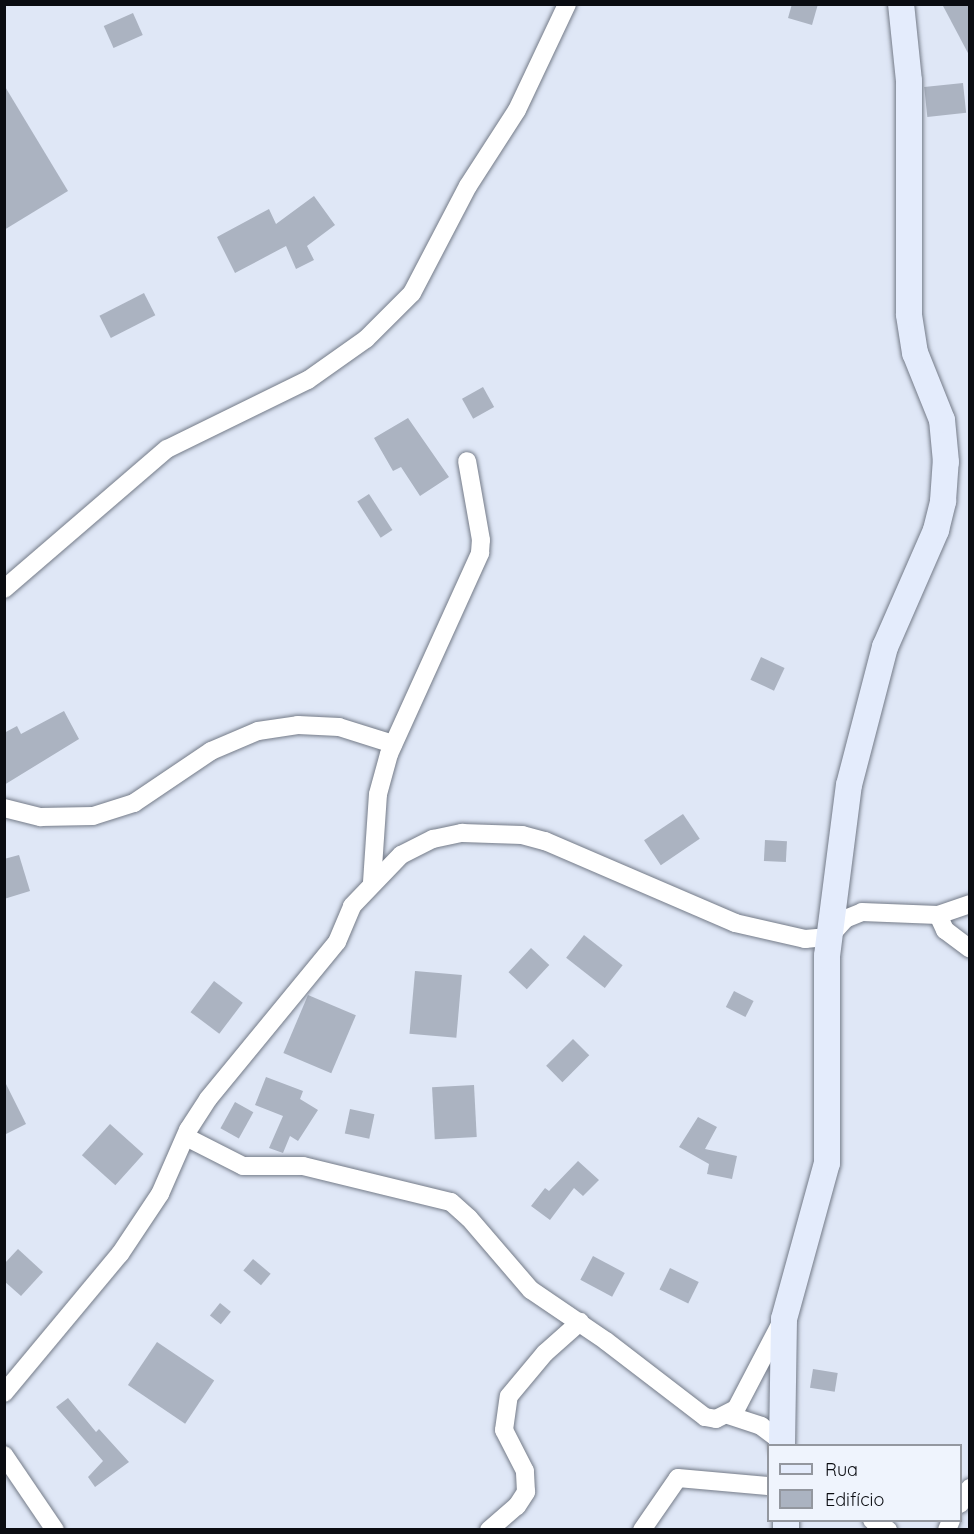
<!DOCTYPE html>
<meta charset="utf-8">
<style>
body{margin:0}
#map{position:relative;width:974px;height:1534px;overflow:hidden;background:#dfe7f6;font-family:Quicksand,sans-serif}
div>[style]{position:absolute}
.building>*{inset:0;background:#abb3c1;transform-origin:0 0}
.roads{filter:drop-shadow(0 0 2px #747b88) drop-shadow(0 0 2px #747b88)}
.street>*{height:18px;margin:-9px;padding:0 9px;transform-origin:9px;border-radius:9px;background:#fff}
.secondary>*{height:26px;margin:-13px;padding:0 13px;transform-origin:13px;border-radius:13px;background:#e4ecfc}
span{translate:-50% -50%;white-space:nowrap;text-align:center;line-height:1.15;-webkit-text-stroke:4.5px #eff4fd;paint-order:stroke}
.frame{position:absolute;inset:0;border:6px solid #0a0c11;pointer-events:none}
.legend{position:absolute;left:767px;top:1444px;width:195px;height:78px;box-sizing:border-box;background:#eff4fd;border:2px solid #93979f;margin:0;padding:8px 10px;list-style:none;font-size:18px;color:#0a0c11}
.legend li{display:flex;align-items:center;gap:12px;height:30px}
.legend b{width:30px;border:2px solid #93979f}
</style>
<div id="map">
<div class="building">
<div style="clip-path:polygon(792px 4px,818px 4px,812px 25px,788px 18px)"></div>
<div style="clip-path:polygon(942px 4px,969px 4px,969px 55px)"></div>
<div style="left:133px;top:13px;width:24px;height:32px;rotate:66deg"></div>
<div style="left:963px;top:83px;width:30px;height:39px;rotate:84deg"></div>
<div style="clip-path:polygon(4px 85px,68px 191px,4px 230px)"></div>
<div style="clip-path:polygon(314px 196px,335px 225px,307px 246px,314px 260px,296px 269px,286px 246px,235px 273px,217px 237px,269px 209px,276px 224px)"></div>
<div style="left:144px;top:293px;width:25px;height:50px;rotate:63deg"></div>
<div style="left:483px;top:387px;width:23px;height:24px;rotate:61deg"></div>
<div style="clip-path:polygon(408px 418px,449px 477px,420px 496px,401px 467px,393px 471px,374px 438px)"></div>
<div style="left:369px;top:494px;width:43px;height:14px;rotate:57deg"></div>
<div style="left:761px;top:657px;width:26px;height:25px;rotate:25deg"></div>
<div style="clip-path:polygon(64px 711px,79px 739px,4px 785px,4px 733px,17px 726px,21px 734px)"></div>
<div style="left:683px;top:814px;width:30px;height:47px;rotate:56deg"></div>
<div style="left:765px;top:840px;width:22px;height:21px;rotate:3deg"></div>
<div style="clip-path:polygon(19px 855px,30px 891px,4px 899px,4px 859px)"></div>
<div style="left:584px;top:935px;width:49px;height:29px;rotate:38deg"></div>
<div style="left:531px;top:948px;width:25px;height:33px;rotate:43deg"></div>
<div style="left:415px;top:971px;width:47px;height:63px;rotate:5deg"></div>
<div style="left:214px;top:981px;width:36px;height:39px;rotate:37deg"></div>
<div style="left:734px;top:991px;width:22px;height:18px;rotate:27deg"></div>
<div style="left:308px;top:995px;width:52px;height:63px;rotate:23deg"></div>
<div style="left:573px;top:1039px;width:23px;height:38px;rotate:45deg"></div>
<div style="clip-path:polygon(266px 1077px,303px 1091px,300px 1099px,318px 1110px,298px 1141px,290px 1136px,283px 1153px,269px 1148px,283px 1116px,255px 1105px)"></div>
<div style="clip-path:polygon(4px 1080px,26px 1124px,4px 1135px)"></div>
<div style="left:474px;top:1085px;width:52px;height:42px;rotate:87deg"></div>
<div style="left:235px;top:1102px;width:21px;height:30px;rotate:29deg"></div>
<div style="left:350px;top:1109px;width:25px;height:25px;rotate:12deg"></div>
<div style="clip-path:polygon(698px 1117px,717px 1127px,705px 1149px,737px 1156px,732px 1179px,707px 1174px,709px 1164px,679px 1147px)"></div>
<div style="left:110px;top:1124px;width:45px;height:42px;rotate:42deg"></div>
<div style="clip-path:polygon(578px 1161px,599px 1180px,583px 1196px,574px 1188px,550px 1220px,531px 1206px,545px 1188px,549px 1191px)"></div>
<div style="clip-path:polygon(18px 1249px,43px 1272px,21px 1296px,4px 1281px,4px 1264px)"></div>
<div style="left:593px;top:1256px;width:36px;height:27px;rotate:28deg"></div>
<div style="left:253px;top:1259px;width:23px;height:15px;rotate:40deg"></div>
<div style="left:670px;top:1268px;width:32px;height:24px;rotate:26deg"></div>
<div style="left:220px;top:1303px;width:14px;height:16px;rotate:39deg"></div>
<div style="left:157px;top:1342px;width:69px;height:52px;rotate:34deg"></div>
<div style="left:813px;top:1369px;width:25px;height:19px;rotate:9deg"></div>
<div style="clip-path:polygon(68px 1398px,96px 1432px,99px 1429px,129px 1462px,95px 1487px,88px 1477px,103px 1461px,56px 1407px)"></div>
</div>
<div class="roads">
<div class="street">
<div style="left:4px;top:589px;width:215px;rotate:-40.7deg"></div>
<div style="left:167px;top:449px;width:157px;rotate:-26.1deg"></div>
<div style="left:308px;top:380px;width:71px;rotate:-35.3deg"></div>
<div style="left:366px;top:339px;width:65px;rotate:-45deg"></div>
<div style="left:412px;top:293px;width:121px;rotate:-62.4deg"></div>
<div style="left:468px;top:186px;width:90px;rotate:-57.2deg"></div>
<div style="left:517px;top:110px;width:117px;rotate:-64.7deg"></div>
<div style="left:4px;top:808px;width:38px;rotate:14deg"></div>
<div style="left:41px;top:817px;width:52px;rotate:-1.1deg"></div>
<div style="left:93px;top:816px;width:43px;rotate:-17.6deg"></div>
<div style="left:134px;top:803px;width:93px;rotate:-34deg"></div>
<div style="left:211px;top:751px;width:51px;rotate:-23.1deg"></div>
<div style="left:258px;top:731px;width:40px;rotate:-8.5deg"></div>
<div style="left:298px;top:725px;width:41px;rotate:2.8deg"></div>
<div style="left:339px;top:727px;width:57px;rotate:17.5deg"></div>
<div style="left:372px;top:882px;width:88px;rotate:-86.1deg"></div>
<div style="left:378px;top:794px;width:41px;rotate:-74.6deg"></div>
<div style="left:389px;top:754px;width:221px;rotate:-65.6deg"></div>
<div style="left:480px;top:553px;width:13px;rotate:-86deg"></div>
<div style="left:481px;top:540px;width:80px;rotate:-100deg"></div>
<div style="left:938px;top:915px;width:17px;rotate:65deg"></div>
<div style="left:945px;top:930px;width:31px;rotate:37deg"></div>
<div style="left:186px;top:1137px;width:64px;rotate:27deg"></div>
<div style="left:243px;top:1166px;width:60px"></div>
<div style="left:303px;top:1166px;width:152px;rotate:13.7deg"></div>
<div style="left:451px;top:1202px;width:24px;rotate:42deg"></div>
<div style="left:469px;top:1218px;width:95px;rotate:49.3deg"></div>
<div style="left:531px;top:1290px;width:91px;rotate:34.2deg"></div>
<div style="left:606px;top:1341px;width:125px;rotate:37.5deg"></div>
<div style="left:705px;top:1417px;width:11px;rotate:10deg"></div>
<div style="left:716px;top:1419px;width:22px;rotate:-27deg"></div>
<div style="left:736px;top:1409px;width:97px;rotate:-62.4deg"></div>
<div style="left:4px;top:1393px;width:181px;rotate:-50.2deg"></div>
<div style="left:120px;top:1254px;width:72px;rotate:-56.3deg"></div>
<div style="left:160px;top:1194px;width:70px;rotate:-66.4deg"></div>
<div style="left:188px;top:1130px;width:37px;rotate:-57deg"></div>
<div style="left:208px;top:1099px;width:203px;rotate:-50.6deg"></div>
<div style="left:337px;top:942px;width:39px;rotate:-67deg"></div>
<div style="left:352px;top:906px;width:71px;rotate:-46.1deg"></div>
<div style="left:401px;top:855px;width:36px;rotate:-27deg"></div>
<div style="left:433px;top:839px;width:30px;rotate:-12deg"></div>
<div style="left:462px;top:833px;width:60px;rotate:1.9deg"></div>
<div style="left:522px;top:835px;width:24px;rotate:15deg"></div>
<div style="left:545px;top:841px;width:207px;rotate:23.3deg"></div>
<div style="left:735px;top:923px;width:72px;rotate:12.9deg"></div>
<div style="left:805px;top:939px;width:24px;rotate:-5deg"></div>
<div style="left:829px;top:937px;width:24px;rotate:-48deg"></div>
<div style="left:845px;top:919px;width:18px;rotate:-22deg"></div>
<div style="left:862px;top:912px;width:76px;rotate:2.3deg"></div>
<div style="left:938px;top:915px;width:34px;rotate:-19deg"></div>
<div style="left:728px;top:1415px;width:35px;rotate:18deg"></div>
<div style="left:761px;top:1426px;width:25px;rotate:37deg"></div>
<div style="left:4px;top:1455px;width:91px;rotate:55.8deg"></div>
<div style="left:960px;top:1504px;width:19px;rotate:-58deg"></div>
<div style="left:872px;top:1520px;width:19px;rotate:32deg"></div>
<div style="left:489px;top:1530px;width:37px;rotate:-41deg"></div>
<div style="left:517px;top:1506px;width:17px;rotate:-57deg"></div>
<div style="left:526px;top:1492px;width:21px;rotate:-93deg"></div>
<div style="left:525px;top:1471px;width:46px;rotate:-117.1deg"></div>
<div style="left:504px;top:1430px;width:34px;rotate:-82deg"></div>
<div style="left:509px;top:1396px;width:56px;rotate:-50.1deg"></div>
<div style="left:545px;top:1353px;width:47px;rotate:-41.5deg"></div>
<div style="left:642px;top:1530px;width:63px;rotate:-55.3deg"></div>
<div style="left:678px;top:1478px;width:90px;rotate:5.1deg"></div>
<div style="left:947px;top:1530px;width:11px;rotate:-68deg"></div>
</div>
<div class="secondary">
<div style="left:782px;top:1446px;width:127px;rotate:-89.1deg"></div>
<div style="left:784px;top:1319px;width:162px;rotate:-74.6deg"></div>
<div style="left:827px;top:1163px;width:207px;rotate:-90deg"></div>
<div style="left:827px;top:956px;width:172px;rotate:-82.7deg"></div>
<div style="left:849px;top:785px;width:143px;rotate:-75.4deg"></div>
<div style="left:885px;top:647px;width:128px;rotate:-66.4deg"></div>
<div style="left:936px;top:530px;width:30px;rotate:-76deg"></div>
<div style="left:943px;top:501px;width:39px;rotate:-86deg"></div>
<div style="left:946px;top:462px;width:42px;rotate:-95.4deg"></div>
<div style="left:942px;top:420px;width:72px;rotate:-111.9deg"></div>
<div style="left:915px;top:353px;width:39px;rotate:-99deg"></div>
<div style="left:909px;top:314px;width:233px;rotate:-90deg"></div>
<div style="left:909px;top:81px;width:77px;rotate:-95.9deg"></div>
<div style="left:786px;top:1520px;width:10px;rotate:90deg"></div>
</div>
</div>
<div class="frame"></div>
<ul class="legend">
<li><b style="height:8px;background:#e4ecfc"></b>Rua</li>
<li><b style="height:16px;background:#abb3c1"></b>Edifício</li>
</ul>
</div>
